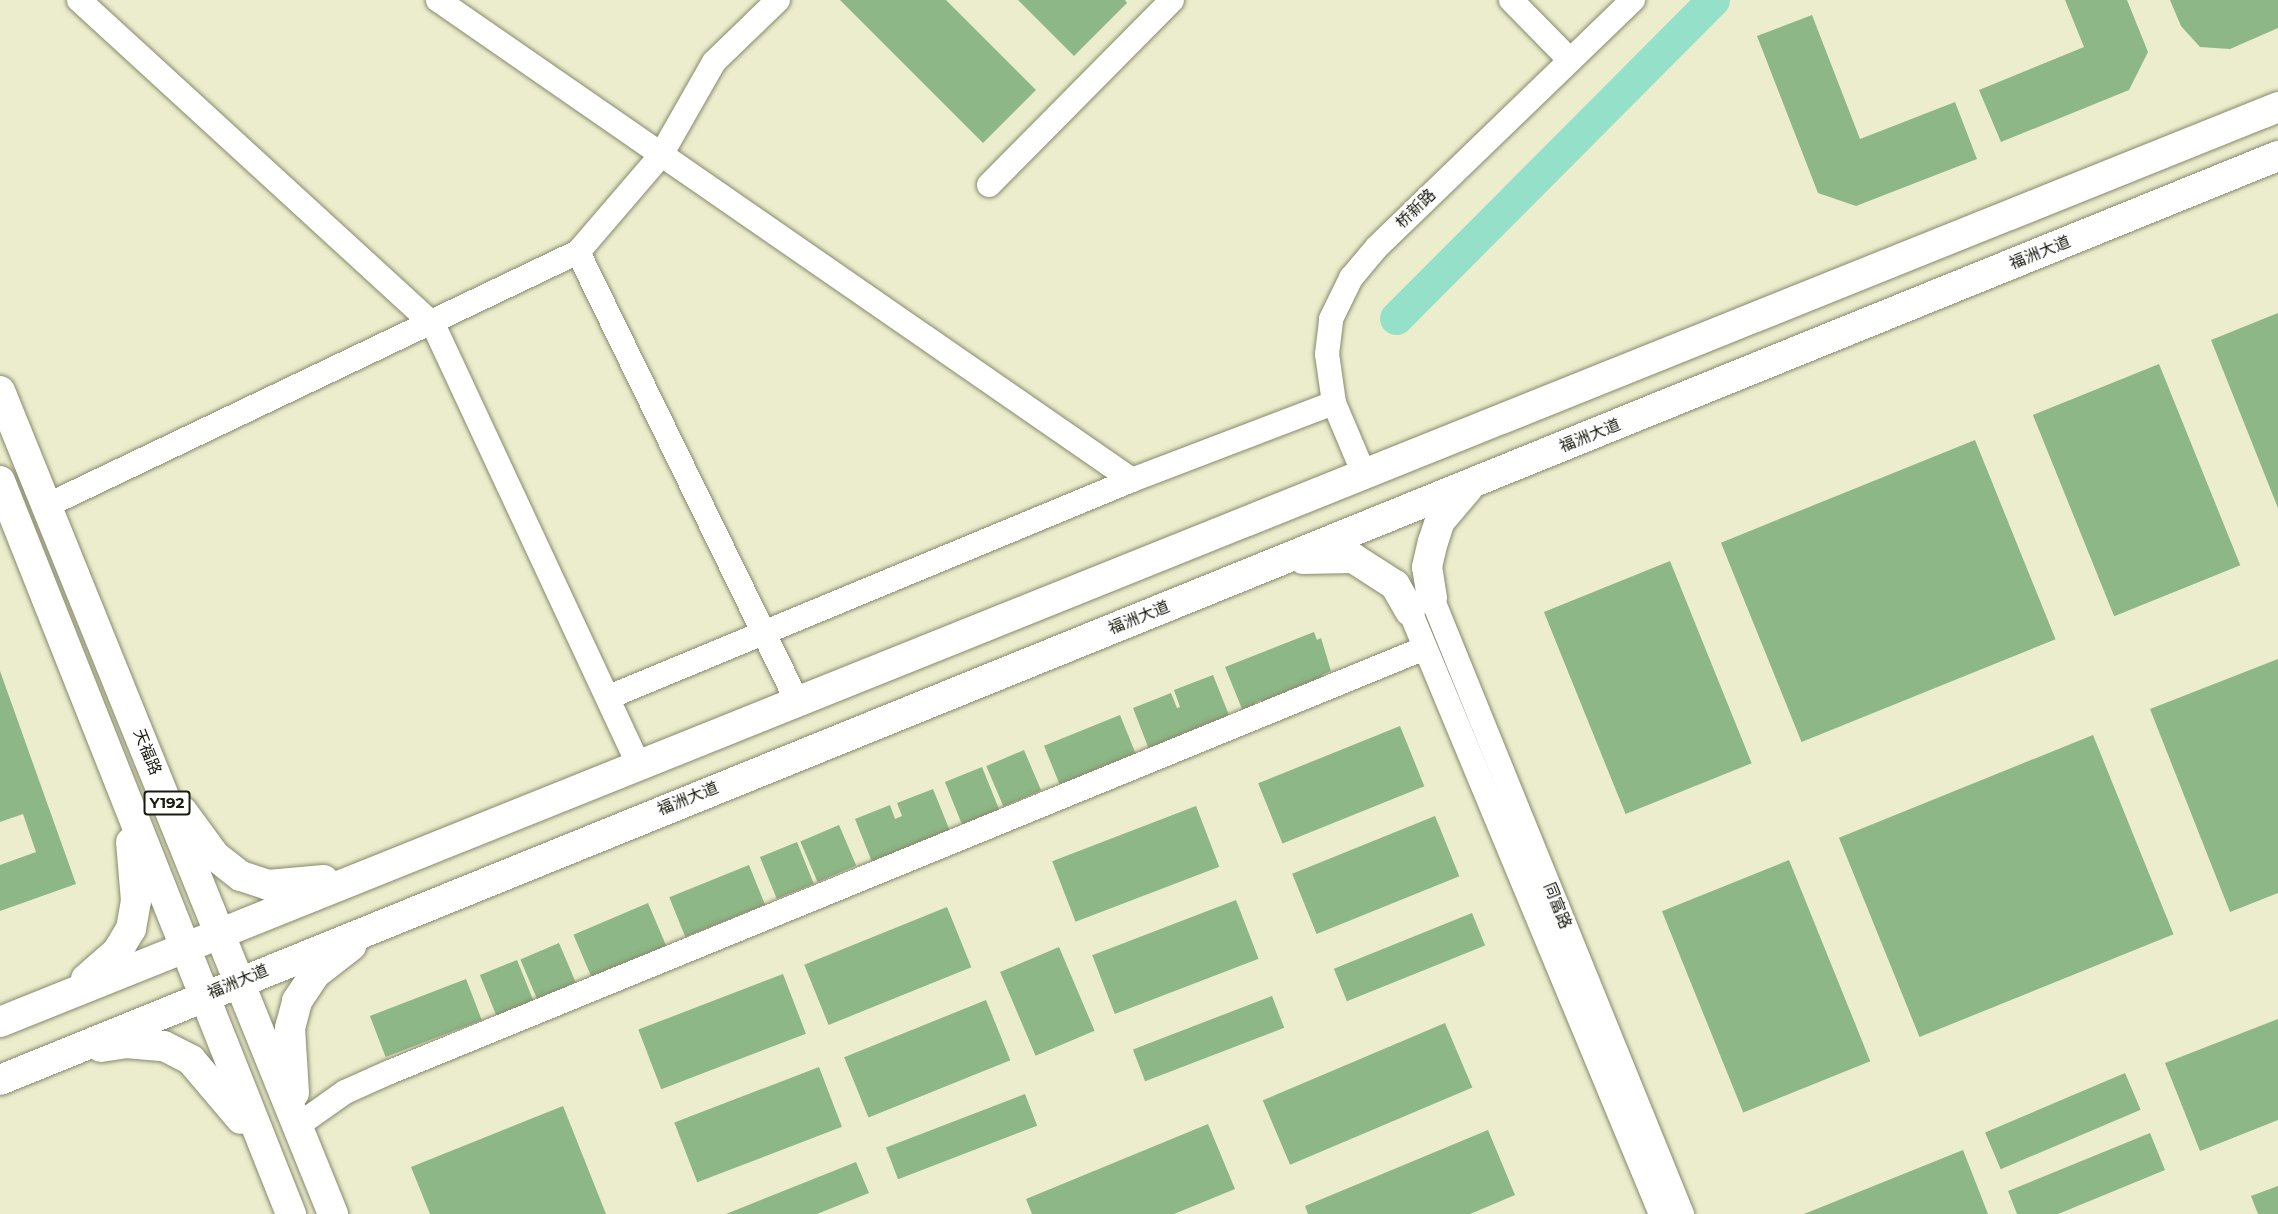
<!DOCTYPE html>
<meta charset="utf-8">
<style>
body{margin:0}
#map{position:relative;width:2278px;height:1214px;overflow:hidden;background:#ebedcd;font-family:Montserrat,"Noto Sans SC",sans-serif}
div>[style]{position:absolute}
.river>*{height:33px;margin:-16.5px;padding:0 16.5px;transform-origin:16.5px;border-radius:16.5px;background:#94e0c8}
.building>*{inset:0;background:#8db786;transform-origin:0 0}
.roads{filter:drop-shadow(0 0 2px #88896c) drop-shadow(0 0 2px #88896c)}
.minor>*{height:24px;margin:-12px;padding:0 12px;transform-origin:12px;border-radius:12px;background:#fff}
.major>*{height:30px;margin:-15px;padding:0 15px;transform-origin:15px;border-radius:15px;background:#fff}
span{translate:-50% -50%;white-space:nowrap;text-align:center;line-height:1.15;-webkit-text-stroke:6px #fff;paint-order:stroke}
.shield-label span{padding:2px 4px;background:#fff;border:2px solid;border-radius:4px;-webkit-text-stroke-width:0}
.shield-label{font-size:15px;color:#1a1b0f;font-weight:700}
.street-label{font-size:16px;color:#1a1b0f}
</style>
<div id="map">
<div class="river">
<div style="left:1396px;top:318px;width:449px;rotate:-45.1deg"></div>
</div>
<div class="building">
<div style="clip-path:polygon(840px 0,946px 0,1036px 90px,983px 143px)"></div>
<div style="clip-path:polygon(1018px 0,1125px 0,1127px 3px,1074px 56px)"></div>
<div style="clip-path:polygon(2065px 0,2127px 0,2148px 52px,2129px 90px,2001px 142px,1979px 90px,2084px 47px)"></div>
<div style="clip-path:polygon(2170px 0,2278px 0,2278px 28px,2230px 49px,2200px 47px,2181px 26px)"></div>
<div style="clip-path:polygon(1812px 15px,1860px 139px,1955px 102px,1977px 159px,1856px 206px,1818px 193px,1757px 36px)"></div>
<div style="clip-path:polygon(2278px 313px,2278px 508px,2211px 340px)"></div>
<div style="left:2159px;top:364px;width:217px;height:136px;rotate:68deg"></div>
<div style="left:1975px;top:440px;width:215px;height:274px;rotate:68deg"></div>
<div style="left:1670px;top:561px;width:218px;height:136px;rotate:68deg"></div>
<div style="clip-path:polygon(1314px 632px,1317px 640px,1321px 638px,1331px 671px,1322px 675px,1324px 680px,1262px 704px,1261px 700px,1255px 703px,1257px 708px,1244px 714px,1225px 667px)"></div>
<div style="clip-path:polygon(2278px 659px,2278px 893px,2230px 912px,2150px 709px)"></div>
<div style="clip-path:polygon(0 671px,76px 884px,0 911px,0 865px,36px 852px,23px 814px,0 822px)"></div>
<div style="clip-path:polygon(1213px 675px,1231px 720px,1150px 752px,1133px 708px,1171px 693px,1177px 708px,1180px 707px,1174px 690px)"></div>
<div style="left:1120px;top:715px;width:43px;height:82px;rotate:68deg"></div>
<div style="left:1400px;top:726px;width:65px;height:153px;rotate:68deg"></div>
<div style="left:2093px;top:735px;width:215px;height:274px;rotate:68deg"></div>
<div style="left:1024px;top:750px;width:44px;height:41px;rotate:67deg"></div>
<div style="left:982px;top:767px;width:46px;height:40px;rotate:68deg"></div>
<div style="clip-path:polygon(933px 789px,950px 831px,872px 862px,855px 819px,890px 805px,895px 819px,902px 816px,897px 803px)"></div>
<div style="left:1196px;top:806px;width:65px;height:154px;rotate:69deg"></div>
<div style="left:1435px;top:816px;width:65px;height:154px;rotate:68deg"></div>
<div style="left:839px;top:825px;width:44px;height:42px;rotate:67deg"></div>
<div style="left:797px;top:842px;width:45px;height:40px;rotate:68deg"></div>
<div style="left:1789px;top:860px;width:217px;height:137px;rotate:68deg"></div>
<div style="left:749px;top:865px;width:43px;height:86px;rotate:68deg"></div>
<div style="left:1236px;top:900px;width:63px;height:154px;rotate:69deg"></div>
<div style="left:648px;top:903px;width:49px;height:81px;rotate:67deg"></div>
<div style="left:947px;top:907px;width:65px;height:154px;rotate:68deg"></div>
<div style="left:1472px;top:913px;width:35px;height:149px;rotate:68deg"></div>
<div style="left:559px;top:943px;width:44px;height:42px;rotate:67deg"></div>
<div style="left:1059px;top:947px;width:91px;height:64px;rotate:67deg"></div>
<div style="left:517px;top:960px;width:45px;height:40px;rotate:68deg"></div>
<div style="left:783px;top:974px;width:64px;height:155px;rotate:69deg"></div>
<div style="left:466px;top:979px;width:44px;height:103px;rotate:69deg"></div>
<div style="left:1272px;top:996px;width:34px;height:149px;rotate:69deg"></div>
<div style="left:986px;top:1000px;width:65px;height:153px;rotate:68deg"></div>
<div style="clip-path:polygon(2278px 1019px,2278px 1120px,2200px 1151px,2165px 1063px)"></div>
<div style="left:1445px;top:1023px;width:70px;height:198px;rotate:67deg"></div>
<div style="left:819px;top:1067px;width:64px;height:155px;rotate:69deg"></div>
<div style="left:2125px;top:1073px;width:40px;height:152px;rotate:67deg"></div>
<div style="left:1025px;top:1094px;width:34px;height:149px;rotate:69deg"></div>
<div style="clip-path:polygon(563px 1106px,606px 1214px,430px 1214px,411px 1167px)"></div>
<div style="clip-path:polygon(1208px 1124px,1235px 1189px,1174px 1214px,1032px 1214px,1026px 1199px)"></div>
<div style="clip-path:polygon(1488px 1130px,1515px 1195px,1470px 1214px,1308px 1214px,1305px 1206px)"></div>
<div style="clip-path:polygon(2150px 1133px,2165px 1170px,2058px 1214px,2017px 1214px,2008px 1191px)"></div>
<div style="clip-path:polygon(1963px 1150px,1988px 1214px,1804px 1214px)"></div>
<div style="clip-path:polygon(856px 1162px,869px 1193px,817px 1214px,726px 1214px)"></div>
<div style="clip-path:polygon(2278px 1186px,2278px 1214px,2258px 1214px,2251px 1196px)"></div>
</div>
<div class="roads">
<div class="minor">
<div style="left:79px;top:0;width:480px;rotate:42.5deg"></div>
<div style="left:433px;top:324px;width:487px;rotate:65deg"></div>
<div style="left:438px;top:0;width:844px;rotate:34.67deg"></div>
<div style="left:1511px;top:0;width:84px;rotate:45.5deg"></div>
<div style="left:989px;top:185px;width:260px;rotate:-45.3deg"></div>
<div style="left:578px;top:252px;width:500px;rotate:64deg"></div>
<div style="left:1364px;top:474px;width:77px;rotate:-112.9deg"></div>
<div style="left:1334px;top:403px;width:49px;rotate:-98.1deg"></div>
<div style="left:1327px;top:354px;width:35px;rotate:-83deg"></div>
<div style="left:1331px;top:319px;width:46px;rotate:-64deg"></div>
<div style="left:1351px;top:278px;width:40px;rotate:-50deg"></div>
<div style="left:1377px;top:247px;width:356px;rotate:-44deg"></div>
<div style="left:48px;top:505px;width:587px;rotate:-25.52deg"></div>
<div style="left:578px;top:252px;width:128px;rotate:-49.4deg"></div>
<div style="left:661px;top:155px;width:107px;rotate:-60.3deg"></div>
<div style="left:714px;top:62px;width:89px;rotate:-44.1deg"></div>
<div style="left:1432px;top:598px;width:665px;rotate:67.91deg"></div>
<div style="left:1410px;top:611px;width:653px;rotate:67.4deg"></div>
<div style="left:609px;top:697px;width:566px;rotate:-22.53deg"></div>
<div style="left:1132px;top:480px;width:216px;rotate:-20.9deg"></div>
<div style="left:297px;top:1126px;width:59px;rotate:-35.3deg"></div>
<div style="left:345px;top:1092px;width:49px;rotate:-24deg"></div>
<div style="left:390px;top:1072px;width:1118px;rotate:-22.28deg"></div>
</div>
<div class="major">
<div style="left:0;top:391px;width:888px;rotate:67.97deg"></div>
<div style="left:0;top:481px;width:789px;rotate:68.35deg"></div>
<div style="left:1303px;top:559px;width:50px;rotate:-1.1deg"></div>
<div style="left:1353px;top:558px;width:50px;rotate:32.7deg"></div>
<div style="left:1395px;top:585px;width:30px;rotate:60deg"></div>
<div style="left:1432px;top:598px;width:31px;rotate:-99deg"></div>
<div style="left:1427px;top:567px;width:26px;rotate:-77deg"></div>
<div style="left:1433px;top:542px;width:22px;rotate:-72deg"></div>
<div style="left:1440px;top:521px;width:43px;rotate:-49.7deg"></div>
<div style="left:182px;top:811px;width:56px;rotate:53.7deg"></div>
<div style="left:215px;top:856px;width:33px;rotate:38deg"></div>
<div style="left:241px;top:876px;width:28px;rotate:18deg"></div>
<div style="left:268px;top:885px;width:56px;rotate:-5.1deg"></div>
<div style="left:86px;top:979px;width:41px;rotate:-41.1deg"></div>
<div style="left:117px;top:952px;width:27px;rotate:-59deg"></div>
<div style="left:131px;top:929px;width:28px;rotate:-80deg"></div>
<div style="left:136px;top:901px;width:59px;rotate:-94.8deg"></div>
<div style="left:0;top:1022px;width:2455px;rotate:-21.88deg"></div>
<div style="left:101px;top:1047px;width:25px;rotate:-9deg"></div>
<div style="left:126px;top:1043px;width:38px;rotate:5deg"></div>
<div style="left:164px;top:1046px;width:30px;rotate:27deg"></div>
<div style="left:191px;top:1060px;width:77px;rotate:49.7deg"></div>
<div style="left:0;top:1080px;width:2458px;rotate:-22.08deg"></div>
<div style="left:294px;top:1093px;width:65px;rotate:-93.5deg"></div>
<div style="left:290px;top:1028px;width:28px;rotate:-75deg"></div>
<div style="left:297px;top:1001px;width:32px;rotate:-56deg"></div>
<div style="left:315px;top:974px;width:46px;rotate:-37.9deg"></div>
</div>
</div>
<div class="shield-label">
<span style="left:167px;top:803px">Y192</span>
</div>
<div class="street-label">
<span style="left:1416px;top:209px;rotate:-44deg">桥新路</span>
<span style="left:2040px;top:253px;rotate:-22deg">福洲大道</span>
<span style="left:1590px;top:436px;rotate:-22deg">福洲大道</span>
<span style="left:1139px;top:618px;rotate:-22deg">福洲大道</span>
<span style="left:147px;top:752px;rotate:68deg">天福路</span>
<span style="left:688px;top:799px;rotate:-22deg">福洲大道</span>
<span style="left:1557px;top:906px;rotate:68deg">同富路</span>
<span style="left:238px;top:982px;rotate:-23deg">福洲大道</span>
</div>
</div>
